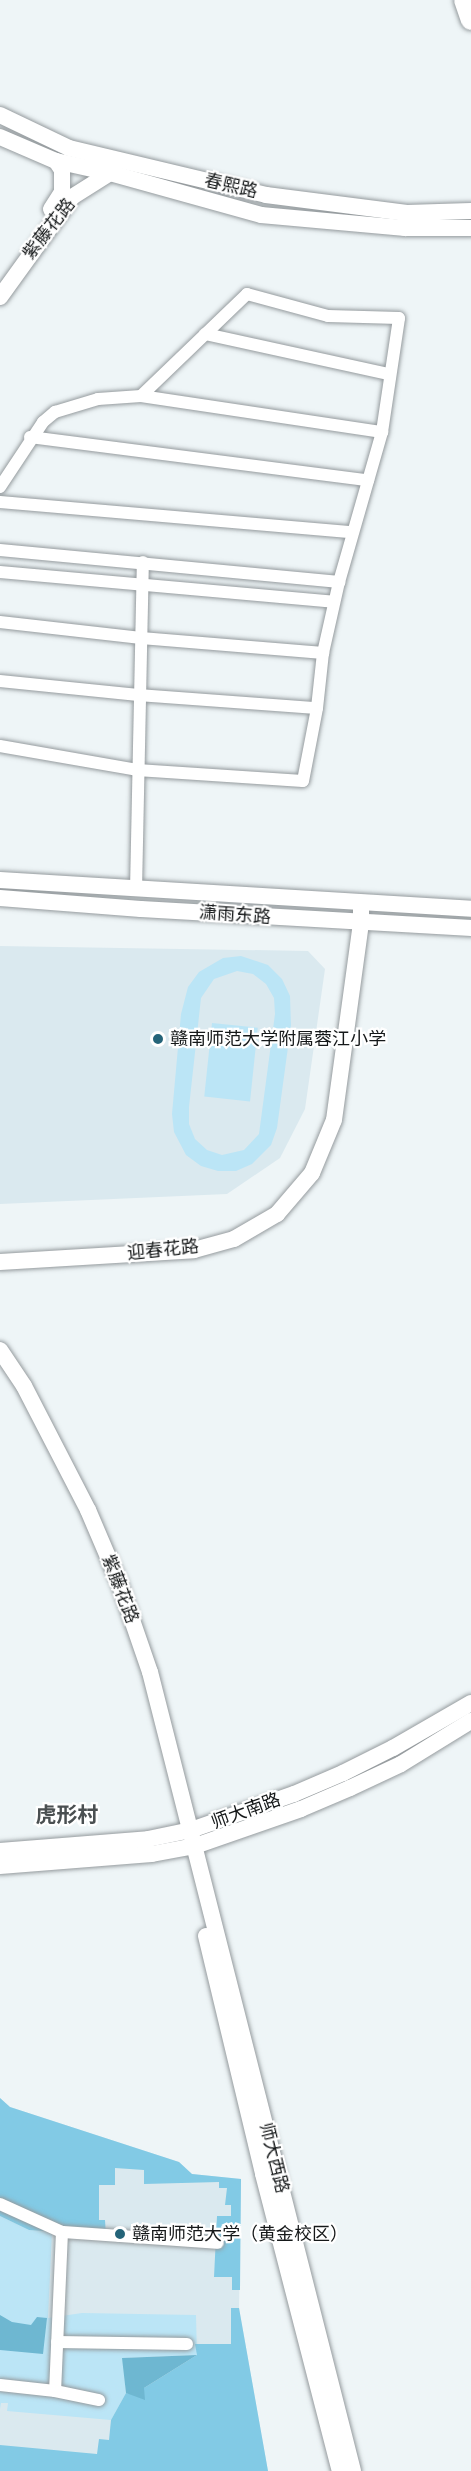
<!DOCTYPE html>
<meta charset="utf-8">
<style>
body{margin:0}
#map{position:relative;width:471px;height:2471px;overflow:hidden;background:#eef5f7;font-family:"IBM Plex Sans","Noto Sans SC",sans-serif}
div>[style]{position:absolute}
.built>*{inset:0;background:#dae9ef}
.green>*{inset:0;background:#bbe5f6;transform-origin:0 0}
.forest>*{inset:0;background:#82cae5}
.water>*{inset:0;background:#6eb7d1}
.roads{filter:drop-shadow(0 0 2px #959b9e) drop-shadow(0 0 2px #959b9e)}
.street>*{height:12px;margin:-6px;padding:0 6px;transform-origin:6px;border-radius:6px;background:#fff}
.secondary>*{height:16px;margin:-8px;padding:0 8px;transform-origin:8px;border-radius:8px;background:#fff}
.primary>*{height:20px;margin:-10px;padding:0 10px;transform-origin:10px;border-radius:10px;background:#fff}
.dots>*{width:16px;height:16px;translate:-50% -50%;box-sizing:border-box;border:3px solid #fff;border-radius:50%}
span{translate:-50% -50%;white-space:nowrap;text-align:center;line-height:1.15;-webkit-text-stroke:4.5px #fff;paint-order:stroke}
.street-label{font-size:18px;color:#151819}
.poi-label{font-size:18px;color:#151819}
.left{translate:0 -50%;text-align:left}
.quarter-label{font-size:21px;color:#4a4f51;font-weight:700}
</style>
<div id="map">
<div class="built">
<div style="clip-path:polygon(0 946px,308px 951px,325px 969px,305px 1109px,280px 1158px,227px 1194px,0 1204px)"></div>
<div style="clip-path:polygon(0 2098px,10px 2107px,179px 2162px,192px 2174px,241px 2179px,239px 2308px,268px 2471px,0 2471px)"></div>
</div>
<div class="green">
<div style="clip-path:polygon(evenodd,241px 956px,268px 965px,282px 979px,290px 996px,291px 1025px,277px 1128px,271px 1145px,252px 1164px,236px 1171px,218px 1171px,201px 1166px,186px 1155px,174px 1132px,172px 1114px,181px 1014px,188px 987px,199px 972px,223px 958px,241px 956px,237px 971px,253px 974px,266px 984px,274px 998px,275px 1014px,259px 1134px,244px 1150px,222px 1155px,207px 1150px,195px 1139px,189px 1124px,189px 1107px,201px 998px,214px 979px,237px 971px)"></div>
<div style="left:212px;top:1023px;width:46px;height:74px;rotate:6deg"></div>
<div style="clip-path:polygon(0 2216px,29px 2230px,52px 2232px,48px 2318px,82px 2313px,196px 2315px,197px 2355px,123px 2358px,126px 2393px,111px 2420px,7px 2411px,8px 2403px,1px 2403px,0 2409px)"></div>
</div>
<div class="forest">
<div style="clip-path:polygon(0 2098px,10px 2107px,179px 2162px,192px 2174px,241px 2179px,240px 2290px,232px 2290px,232px 2277px,214px 2277px,217px 2216px,231px 2216px,231px 2205px,225px 2205px,227px 2188px,219px 2188px,219px 2182px,144px 2184px,144px 2170px,115px 2168px,115px 2185px,99px 2185px,99px 2220px,105px 2220px,106px 2236px,29px 2230px,0 2216px)"></div>
<div style="clip-path:polygon(231px 2308px,239px 2308px,268px 2471px,0 2471px,0 2445px,97px 2454px,99px 2439px,109px 2440px,111px 2420px,126px 2393px,133px 2394px,144px 2388px,197px 2355px,195px 2344px,231px 2344px)"></div>
</div>
<div class="water">
<div style="clip-path:polygon(0 2315px,12px 2322px,31px 2325px,37px 2317px,47px 2318px,43px 2354px,0 2350px)"></div>
<div style="clip-path:polygon(197px 2355px,144px 2388px,145px 2400px,126px 2393px,122px 2358px)"></div>
</div>
<div class="roads">
<div class="street">
<div style="left:205px;top:334px;width:188px;rotate:12.3deg"></div>
<div style="left:30px;top:437px;width:341px;rotate:7.3deg"></div>
<div style="left:0;top:487px;width:78px;rotate:-56.5deg"></div>
<div style="left:43px;top:422px;width:16px;rotate:-40deg"></div>
<div style="left:55px;top:412px;width:45px;rotate:-16.8deg"></div>
<div style="left:98px;top:399px;width:43px;rotate:-4deg"></div>
<div style="left:141px;top:396px;width:244px;rotate:8.5deg"></div>
<div style="left:0;top:502px;width:353px;rotate:4.9deg"></div>
<div style="left:0;top:550px;width:341px;rotate:5.4deg"></div>
<div style="left:0;top:572px;width:335px;rotate:5.1deg"></div>
<div style="left:0;top:622px;width:142px;rotate:6.5deg"></div>
<div style="left:141px;top:638px;width:183px;rotate:4.7deg"></div>
<div style="left:0;top:681px;width:139px;rotate:5.8deg"></div>
<div style="left:138px;top:695px;width:179px;rotate:4.2deg"></div>
<div style="left:0;top:746px;width:139px;rotate:9.9deg"></div>
<div style="left:137px;top:770px;width:166px;rotate:3.8deg"></div>
<div style="left:303px;top:781px;width:74px;rotate:-79.1deg"></div>
<div style="left:317px;top:708px;width:55px;rotate:-83.8deg"></div>
<div style="left:323px;top:653px;width:73px;rotate:-77.3deg"></div>
<div style="left:339px;top:582px;width:156px;rotate:-74deg"></div>
<div style="left:382px;top:432px;width:115px;rotate:-81.5deg"></div>
<div style="left:399px;top:318px;width:71px;rotate:-178.4deg"></div>
<div style="left:328px;top:316px;width:84px;rotate:-164.8deg"></div>
<div style="left:247px;top:294px;width:147px;rotate:136.1deg"></div>
<div style="left:136px;top:890px;width:328px;rotate:-88.8deg"></div>
<div style="left:0;top:2204px;width:68px;rotate:24.3deg"></div>
<div style="left:62px;top:2232px;width:159px;rotate:92.5deg"></div>
<div style="left:55px;top:2391px;width:55px;rotate:-173.8deg"></div>
<div style="left:62px;top:2232px;width:156px;rotate:4deg"></div>
<div style="left:57px;top:2342px;width:130px;rotate:0.9deg"></div>
<div style="left:55px;top:2391px;width:45px;rotate:11.6deg"></div>
</div>
<div class="secondary">
<div style="left:0;top:115px;width:76px;rotate:25.6deg"></div>
<div style="left:69px;top:148px;width:203px;rotate:13.4deg"></div>
<div style="left:266px;top:195px;width:142px;rotate:7.3deg"></div>
<div style="left:407px;top:213px;width:64px;rotate:-1.8deg"></div>
<div style="left:0;top:137px;width:61px;rotate:23.2deg"></div>
<div style="left:56px;top:161px;width:55px;rotate:12.5deg"></div>
<div style="left:110px;top:173px;width:157px;rotate:15.5deg"></div>
<div style="left:261px;top:215px;width:145px;rotate:5.2deg"></div>
<div style="left:405px;top:228px;width:66px"></div>
<div style="left:51px;top:209px;width:20px;rotate:-57deg"></div>
<div style="left:62px;top:192px;width:22px;rotate:-90deg"></div>
<div style="left:62px;top:170px;width:11px;rotate:-124deg"></div>
<div style="left:0;top:297px;width:123px;rotate:-54.2deg"></div>
<div style="left:72px;top:197px;width:45px;rotate:-32.3deg"></div>
<div style="left:0;top:880px;width:472px;rotate:3.5deg"></div>
<div style="left:0;top:898px;width:141px;rotate:4.5deg"></div>
<div style="left:141px;top:909px;width:331px;rotate:3.3deg"></div>
<div style="left:0;top:1262px;width:194px;rotate:-3.5deg"></div>
<div style="left:194px;top:1250px;width:41px;rotate:-15.4deg"></div>
<div style="left:234px;top:1239px;width:50px;rotate:-30.2deg"></div>
<div style="left:277px;top:1214px;width:54px;rotate:-49.5deg"></div>
<div style="left:312px;top:1173px;width:57px;rotate:-67.5deg"></div>
<div style="left:334px;top:1120px;width:199px;rotate:-82.2deg"></div>
<div style="left:361px;top:923px;width:20px;rotate:-90deg"></div>
<div style="left:0;top:1350px;width:43px;rotate:56.3deg"></div>
<div style="left:24px;top:1386px;width:140px;rotate:62.7deg"></div>
<div style="left:88px;top:1510px;width:82px;rotate:66.9deg"></div>
<div style="left:120px;top:1585px;width:92px;rotate:71deg"></div>
<div style="left:150px;top:1672px;width:824px;rotate:75.74deg"></div>
<div style="left:0;top:1851px;width:148px;rotate:-4.6deg"></div>
<div style="left:148px;top:1839px;width:44px;rotate:-11.8deg"></div>
<div style="left:191px;top:1830px;width:109px;rotate:-19.3deg"></div>
<div style="left:294px;top:1794px;width:53px;rotate:-23.2deg"></div>
<div style="left:343px;top:1773px;width:56px;rotate:-26.6deg"></div>
<div style="left:393px;top:1748px;width:90px;rotate:-30deg"></div>
<div style="left:0;top:1866px;width:152px;rotate:-4.5deg"></div>
<div style="left:152px;top:1854px;width:44px;rotate:-10.5deg"></div>
<div style="left:195px;top:1846px;width:112px;rotate:-19.2deg"></div>
<div style="left:301px;top:1809px;width:53px;rotate:-23.2deg"></div>
<div style="left:350px;top:1788px;width:56px;rotate:-25.2deg"></div>
<div style="left:401px;top:1764px;width:82px;rotate:-31.6deg"></div>
<div style="left:206px;top:1936px;width:245px;rotate:76.5deg"></div>
<div style="left:263px;top:2174px;width:307px;rotate:75.5deg"></div>
</div>
<div class="primary">
<div style="left:464px;top:0;width:21px;rotate:71deg"></div>
</div>
</div>
<div class="dots">
<div style="left:158px;top:1039px;background:#246479"></div>
<div style="left:120px;top:2234px;background:#246479"></div>
</div>
<div class="street-label">
<span style="left:231px;top:186px;rotate:13deg">春熙路</span>
<span style="left:49px;top:229px;rotate:-52deg">紫藤花路</span>
<span style="left:235px;top:915px;rotate:4deg">潇雨东路</span>
<span style="left:163px;top:1250px;rotate:-6deg">迎春花路</span>
<span style="left:120px;top:1589px;rotate:69deg">紫藤花路</span>
<span style="left:246px;top:1811px;rotate:-20deg">师大南路</span>
<span style="left:274px;top:2158px;rotate:76deg">师大西路</span>
</div>
<div class="poi-label">
<span class="left" style="left:170px;top:1039px">赣南师范大学附属蓉江小学</span>
<span class="left" style="left:132px;top:2234px">赣南师范大学（黄金校区）</span>
</div>
<div class="quarter-label">
<span style="left:67px;top:1814px">虎形村</span>
</div>
</div>
